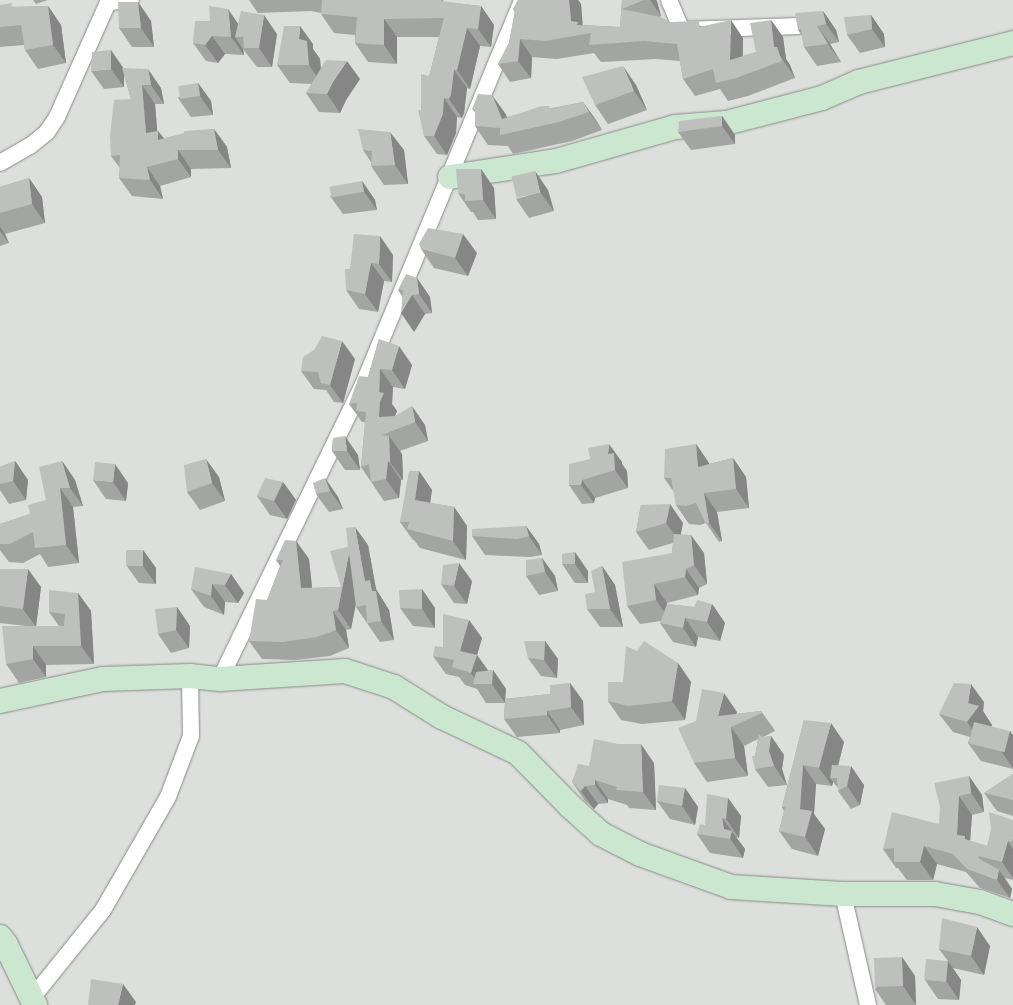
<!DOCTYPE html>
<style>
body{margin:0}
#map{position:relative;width:1013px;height:1005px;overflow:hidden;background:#dcdfdc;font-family:Lora,serif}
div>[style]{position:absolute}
.roads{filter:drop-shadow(0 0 1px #888b88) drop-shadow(0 0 1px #888b88)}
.street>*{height:16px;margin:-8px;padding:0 8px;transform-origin:8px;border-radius:8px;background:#fff}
.secondary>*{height:24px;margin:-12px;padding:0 12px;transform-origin:12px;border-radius:12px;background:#cce7d0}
.wall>*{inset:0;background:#a3a5a3}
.shaded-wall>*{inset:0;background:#858685}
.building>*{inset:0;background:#bec0be;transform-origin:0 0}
span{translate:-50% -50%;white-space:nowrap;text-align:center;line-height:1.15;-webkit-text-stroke:4px #fff;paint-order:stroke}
</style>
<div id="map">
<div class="roads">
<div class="street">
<div style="left:669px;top:0;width:33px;rotate:67deg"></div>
<div style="left:682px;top:30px;width:117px;rotate:-2deg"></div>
<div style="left:109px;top:2px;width:22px;rotate:-5deg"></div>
<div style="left:0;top:163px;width:34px;rotate:-30deg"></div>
<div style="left:30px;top:146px;width:22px;rotate:-39deg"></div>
<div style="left:47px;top:132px;width:18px;rotate:-56deg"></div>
<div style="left:57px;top:117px;width:128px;rotate:-66deg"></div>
<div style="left:220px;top:679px;width:325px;rotate:-64.1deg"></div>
<div style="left:362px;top:387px;width:419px;rotate:-67.5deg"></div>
<div style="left:843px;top:894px;width:114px;rotate:77.3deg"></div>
<div style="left:32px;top:998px;width:113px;rotate:-51.1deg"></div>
<div style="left:103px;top:910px;width:130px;rotate:-60.1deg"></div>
<div style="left:168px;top:797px;width:65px;rotate:-69.3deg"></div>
<div style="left:191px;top:736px;width:60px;rotate:-91deg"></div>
</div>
<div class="secondary">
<div style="left:450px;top:177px;width:107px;rotate:-8.6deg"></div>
<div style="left:556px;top:161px;width:124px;rotate:-15.9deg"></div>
<div style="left:675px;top:127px;width:51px;rotate:-4.5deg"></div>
<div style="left:726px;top:123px;width:99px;rotate:-14.6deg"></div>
<div style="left:822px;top:98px;width:40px;rotate:-23.4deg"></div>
<div style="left:859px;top:82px;width:159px;rotate:-14.2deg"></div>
<div style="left:0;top:701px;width:105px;rotate:-12.1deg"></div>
<div style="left:103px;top:679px;width:87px;rotate:-2deg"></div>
<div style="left:190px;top:676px;width:30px;rotate:6deg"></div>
<div style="left:220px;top:679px;width:125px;rotate:-3.7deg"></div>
<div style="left:345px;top:671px;width:52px;rotate:18.1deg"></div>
<div style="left:394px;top:687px;width:57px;rotate:32deg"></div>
<div style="left:442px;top:717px;width:84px;rotate:25.3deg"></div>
<div style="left:518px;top:753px;width:74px;rotate:45.5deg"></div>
<div style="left:570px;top:806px;width:42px;rotate:42.1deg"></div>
<div style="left:601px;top:834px;width:44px;rotate:27.1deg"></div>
<div style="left:640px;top:854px;width:97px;rotate:19.9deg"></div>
<div style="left:731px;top:887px;width:112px;rotate:3.6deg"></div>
<div style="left:843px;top:894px;width:92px"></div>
<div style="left:935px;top:894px;width:46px;rotate:10.1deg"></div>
<div style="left:980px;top:902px;width:35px;rotate:20deg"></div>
<div style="left:0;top:937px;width:10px;rotate:53deg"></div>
<div style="left:6px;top:945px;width:67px;rotate:64.2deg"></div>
</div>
</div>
<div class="wall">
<div style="clip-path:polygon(33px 0,48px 0,36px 4px)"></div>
<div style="clip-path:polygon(249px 0,443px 0,444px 2px,481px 6px,494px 25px,491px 47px,480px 46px,470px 89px,467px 88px,464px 113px,462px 118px,457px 117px,456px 133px,447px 155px,437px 154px,424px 136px,421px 110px,439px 37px,397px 37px,397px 64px,368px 62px,355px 43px,355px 35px,334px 33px,321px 14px,321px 13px,311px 11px,258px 13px)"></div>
<div style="clip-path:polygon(518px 0,578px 0,581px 4px,582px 25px,620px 27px,622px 0,656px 0,661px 16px,660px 17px,669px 22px,703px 26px,743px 38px,743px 56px,756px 52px,771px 20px,783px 37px,786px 59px,790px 65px,795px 78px,748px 96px,728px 101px,720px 89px,695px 96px,683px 79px,680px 61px,656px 59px,601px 62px,594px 53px,557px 59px,532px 57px,531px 78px,510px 82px,498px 64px,509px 43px,515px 12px,513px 9px)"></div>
<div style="clip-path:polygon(138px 2px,151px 21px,154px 47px,132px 47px,119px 28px)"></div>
<div style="clip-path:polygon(0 5px,15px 7px,48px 6px,61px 25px,66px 63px,38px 69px,25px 50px,24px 45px,0 47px)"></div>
<div style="clip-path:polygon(823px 11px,836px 30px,839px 42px,830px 44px,841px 62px,817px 66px,804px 47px,802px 36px,798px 30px)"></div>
<div style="clip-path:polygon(871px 15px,884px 34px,885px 47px,860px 53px,847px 35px)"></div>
<div style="clip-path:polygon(238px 24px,277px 34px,272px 67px,257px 67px,243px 49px,244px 55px,225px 54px,218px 63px,206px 61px,193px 43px)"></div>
<div style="clip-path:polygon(313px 44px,313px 49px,320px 59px,321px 69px,360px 79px,346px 100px,340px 113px,319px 112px,306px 93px,312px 84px,290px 83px,277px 65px)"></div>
<div style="clip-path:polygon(123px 68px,161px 88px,164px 104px,155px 104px,157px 131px,158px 131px,164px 138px,214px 129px,227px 147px,231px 168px,191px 169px,191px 177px,160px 186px,163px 199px,132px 196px,119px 178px,120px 168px,111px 156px,131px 99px,124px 75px,124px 87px,104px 89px,91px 71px)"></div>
<div style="clip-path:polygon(198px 83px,211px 101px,213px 115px,191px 117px,178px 98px)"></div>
<div style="clip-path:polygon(636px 85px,647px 110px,608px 124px,595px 105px)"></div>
<div style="clip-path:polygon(583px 102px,602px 130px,572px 141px,513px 154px,508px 146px,488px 145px,475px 126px,475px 112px,472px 109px,505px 113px,507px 117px)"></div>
<div style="clip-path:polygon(722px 116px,735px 135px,735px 144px,691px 150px,678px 132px)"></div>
<div style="clip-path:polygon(363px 150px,404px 150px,408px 184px,384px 185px,371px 166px,371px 162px)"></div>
<div style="clip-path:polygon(481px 169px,494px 188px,496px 219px,478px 220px,473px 212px,471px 212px,458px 193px)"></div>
<div style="clip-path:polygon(29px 178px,42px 197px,45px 223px,5px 234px,9px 243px,0 246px,0 187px)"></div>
<div style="clip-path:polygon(362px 181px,375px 200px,377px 210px,343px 214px,330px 196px)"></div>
<div style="clip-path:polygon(548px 190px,554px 211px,529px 218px,516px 199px)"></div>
<div style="clip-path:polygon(421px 249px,477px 253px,468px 276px,434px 268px)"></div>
<div style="clip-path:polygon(393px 255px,392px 282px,384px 281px,378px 312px,359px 309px,346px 290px,350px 269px)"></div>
<div style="clip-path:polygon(417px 278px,430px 297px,432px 313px,425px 314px,414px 332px,402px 296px,398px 290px)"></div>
<div style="clip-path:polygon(379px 339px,412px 365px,405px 389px,393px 387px,392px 404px,397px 411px,395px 416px,425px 425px,428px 441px,400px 451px,402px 454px,403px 480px,401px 480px,399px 498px,384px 501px,361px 467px,365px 423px,364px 422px,362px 422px,349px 404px,368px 377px)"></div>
<div style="clip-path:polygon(355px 359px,343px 403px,334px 402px,326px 390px,314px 389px,301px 371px)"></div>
<div style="clip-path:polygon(333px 438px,358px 455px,360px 470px,345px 470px,332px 451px)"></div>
<div style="clip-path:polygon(696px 444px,709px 463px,709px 464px,733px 458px,746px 477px,749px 508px,717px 512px,722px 541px,719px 542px,706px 523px,700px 525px,689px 524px,676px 505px,674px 492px,664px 478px)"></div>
<div style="clip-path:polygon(15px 461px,28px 480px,26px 500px,9px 504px,0 490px,0 467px)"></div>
<div style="clip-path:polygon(62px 461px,75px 480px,83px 506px,73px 507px,79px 563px,48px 567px,40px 554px,23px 563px,9px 562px,0 550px,0 524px,30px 514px,46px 500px)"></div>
<div style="clip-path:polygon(622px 462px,622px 464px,627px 471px,628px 488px,595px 498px,594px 503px,582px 504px,569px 485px)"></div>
<div style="clip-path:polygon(419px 471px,432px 490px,430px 503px,454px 507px,467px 526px,466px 560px,420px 548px,414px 540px,413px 540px,400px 522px)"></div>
<div style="clip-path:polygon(219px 477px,225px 501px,200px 510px,187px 492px)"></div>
<div style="clip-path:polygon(325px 478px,338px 497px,343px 509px,329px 512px,316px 494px)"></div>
<div style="clip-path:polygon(93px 480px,128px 483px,126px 501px,106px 499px)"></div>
<div style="clip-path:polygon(283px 482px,296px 500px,287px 519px,270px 515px,257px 496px)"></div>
<div style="clip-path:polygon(641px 505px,683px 523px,681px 534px,704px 553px,707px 584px,699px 588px,698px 595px,667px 603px,667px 604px,694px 607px,712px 604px,725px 623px,720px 641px,698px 637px,696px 647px,673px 642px,660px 623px,661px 621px,640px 624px,627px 606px,672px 553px,673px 543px,649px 550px,636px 532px)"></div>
<div style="clip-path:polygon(526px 526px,539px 544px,542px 555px,530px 557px,485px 555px,472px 536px)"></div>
<div style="clip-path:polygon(296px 541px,309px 559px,312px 588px,341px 587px,368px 545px,376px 589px,389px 610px,394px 640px,380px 642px,356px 607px,356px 604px,351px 629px,346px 630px,349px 648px,330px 656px,296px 660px,262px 659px,249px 641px,267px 600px,280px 566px,276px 560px)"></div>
<div style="clip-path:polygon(143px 550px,156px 568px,156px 584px,139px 583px,126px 565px)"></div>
<div style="clip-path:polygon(562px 554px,588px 571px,588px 583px,575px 583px,562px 564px)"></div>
<div style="clip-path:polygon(542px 558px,555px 576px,558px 591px,539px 595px,526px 576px)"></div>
<div style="clip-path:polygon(602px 566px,615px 585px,623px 627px,600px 627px,587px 609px,595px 592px)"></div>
<div style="clip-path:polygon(0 569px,41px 587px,36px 626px,59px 626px,49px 612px,78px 593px,91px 611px,94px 664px,46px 665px,46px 677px,19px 683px,6px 664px,26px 626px,0 623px)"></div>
<div style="clip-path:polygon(231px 574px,244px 593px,238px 603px,225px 602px,224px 615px,204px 607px,191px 589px)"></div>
<div style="clip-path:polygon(472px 581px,467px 604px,454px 603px,441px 584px)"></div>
<div style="clip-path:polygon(177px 607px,190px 626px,189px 648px,171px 653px,158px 634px)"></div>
<div style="clip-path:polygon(400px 608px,435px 608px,435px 628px,413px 626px)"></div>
<div style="clip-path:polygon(469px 620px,482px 638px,477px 655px,488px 671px,493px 670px,506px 689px,505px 699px,550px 694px,570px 683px,583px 701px,584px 725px,560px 730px,560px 733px,517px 737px,504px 719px,505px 703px,486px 703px,477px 689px,465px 685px,459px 677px,446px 674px,433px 656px,443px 647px)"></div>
<div style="clip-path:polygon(545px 641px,558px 659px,557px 678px,541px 676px,528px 658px)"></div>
<div style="clip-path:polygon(637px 651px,678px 663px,691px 682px,685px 720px,642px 724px,621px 720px,608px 701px,623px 682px)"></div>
<div style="clip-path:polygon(984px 702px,983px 711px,992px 725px,991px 726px,1013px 735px,1013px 769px,981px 761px,968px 743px,970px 737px,953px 732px,939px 714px)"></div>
<div style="clip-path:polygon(761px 711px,774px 729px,775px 731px,763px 737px,764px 737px,771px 736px,784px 755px,782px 769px,787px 785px,768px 787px,755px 769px,755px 756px,758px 739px,744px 746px,748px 776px,707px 782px,694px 763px,737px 712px,736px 714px)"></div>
<div style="clip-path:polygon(804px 720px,844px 742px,838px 765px,864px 785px,860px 805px,851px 809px,838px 791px,838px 788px,833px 782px,832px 786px,816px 784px,814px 814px,825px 829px,818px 856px,792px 849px,779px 831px,784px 811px,782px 807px)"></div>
<div style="clip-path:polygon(654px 763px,656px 810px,629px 808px,627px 805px,608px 799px,608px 803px,598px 804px,594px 809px,585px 801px,572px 782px,589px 766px)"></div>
<div style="clip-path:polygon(1013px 774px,1013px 816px,997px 811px,984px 793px)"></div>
<div style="clip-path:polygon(969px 776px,982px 795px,984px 812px,972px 815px,970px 841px,987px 846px,1013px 820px,1013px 880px,1005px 878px,1012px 889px,1010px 898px,980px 888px,966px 872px,937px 864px,933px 880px,907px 880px,898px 868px,896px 868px,883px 849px,939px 824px)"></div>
<div style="clip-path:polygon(685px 788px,698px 807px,695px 825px,670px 819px,657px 801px)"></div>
<div style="clip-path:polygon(728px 798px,741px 816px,739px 838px,736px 837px,745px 849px,743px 858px,710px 853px,697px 834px)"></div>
<div style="clip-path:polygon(990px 946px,984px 975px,953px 968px,961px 980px,959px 1000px,938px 999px,925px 980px,948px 961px,939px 949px)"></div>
<div style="clip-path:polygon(902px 957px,915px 976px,916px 1005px,886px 1005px,875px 989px)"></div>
</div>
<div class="shaded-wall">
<div style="clip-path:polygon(569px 0,578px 0,581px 4px,583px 28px,571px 21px)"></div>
<div style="clip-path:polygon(650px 0,656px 0,657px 1px,661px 16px)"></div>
<div style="clip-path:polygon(138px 2px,151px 21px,154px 47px,141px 28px)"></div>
<div style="clip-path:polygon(48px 6px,61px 25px,66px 63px,53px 45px)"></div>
<div style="clip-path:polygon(481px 6px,494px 25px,491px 47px,478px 29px)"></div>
<div style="clip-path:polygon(228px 9px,241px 28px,235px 37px,243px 49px,244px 55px,231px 37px)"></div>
<div style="clip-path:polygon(823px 11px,836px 30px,839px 42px,826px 24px)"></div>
<div style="clip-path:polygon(264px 15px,277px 34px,272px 67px,259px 48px)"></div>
<div style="clip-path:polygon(871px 15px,884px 34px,885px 47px,872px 29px)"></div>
<div style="clip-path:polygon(384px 19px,397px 37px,397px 64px,384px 45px)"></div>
<div style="clip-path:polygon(731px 20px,743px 38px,742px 76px,730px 60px)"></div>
<div style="clip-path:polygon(771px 20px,783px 37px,786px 59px,790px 65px,795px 78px,774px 47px)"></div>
<div style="clip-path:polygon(300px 26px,313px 44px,313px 49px,320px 59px,322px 84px,309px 65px,299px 39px)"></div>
<div style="clip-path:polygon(817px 26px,830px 44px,841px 62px,828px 44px)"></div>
<div style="clip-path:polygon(467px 28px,480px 46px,470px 89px,457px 70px)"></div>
<div style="clip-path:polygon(212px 36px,225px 54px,218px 63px,205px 45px)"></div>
<div style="clip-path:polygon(520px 39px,532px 57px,531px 78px,518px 61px)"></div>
<div style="clip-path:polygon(111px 50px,124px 69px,124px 87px,111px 69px)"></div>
<div style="clip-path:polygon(347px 61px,360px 79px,346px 100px,340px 113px,327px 94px,333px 82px)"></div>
<div style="clip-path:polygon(623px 66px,636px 85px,647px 110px,634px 91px)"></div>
<div style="clip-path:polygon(148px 69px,161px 88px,164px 104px,151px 85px)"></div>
<div style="clip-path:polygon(454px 70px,467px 88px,464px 113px,462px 118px,449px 99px)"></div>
<div style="clip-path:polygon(198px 83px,211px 101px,213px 115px,200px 96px)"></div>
<div style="clip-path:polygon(142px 85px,155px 104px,159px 152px,146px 133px)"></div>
<div style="clip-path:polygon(492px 95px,505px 113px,513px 132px,502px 119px)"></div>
<div style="clip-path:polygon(444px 98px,457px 117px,456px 133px,447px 155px,434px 136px)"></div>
<div style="clip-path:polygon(583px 102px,596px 120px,602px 130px,589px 112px)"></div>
<div style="clip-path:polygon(722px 116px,735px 135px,735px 144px,722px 126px)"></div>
<div style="clip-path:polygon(214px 129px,227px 147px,231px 168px,218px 150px)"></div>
<div style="clip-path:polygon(158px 131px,171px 149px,158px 140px)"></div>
<div style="clip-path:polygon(390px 132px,404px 150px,408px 184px,395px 165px)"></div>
<div style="clip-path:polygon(178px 150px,191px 169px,191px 177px,178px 159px)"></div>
<div style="clip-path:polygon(147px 167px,160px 186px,163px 199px,150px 180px)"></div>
<div style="clip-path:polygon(481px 169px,494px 188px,496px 219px,483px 200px)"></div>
<div style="clip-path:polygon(535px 171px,548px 190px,554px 211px,540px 192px)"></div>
<div style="clip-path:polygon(29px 178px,42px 197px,45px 223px,32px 204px)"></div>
<div style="clip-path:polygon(362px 181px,375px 200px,377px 210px,364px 192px)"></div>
<div style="clip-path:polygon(0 227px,5px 234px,9px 243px,0 231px)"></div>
<div style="clip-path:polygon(463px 234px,477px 253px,468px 276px,455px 258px)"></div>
<div style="clip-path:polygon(380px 236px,393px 255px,392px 282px,379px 264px)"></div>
<div style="clip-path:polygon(371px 263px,384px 281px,378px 312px,365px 294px)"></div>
<div style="clip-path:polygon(417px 278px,430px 297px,432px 313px,419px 294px)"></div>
<div style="clip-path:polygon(412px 295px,425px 314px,414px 332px,401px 313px)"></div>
<div style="clip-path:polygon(342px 341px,355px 359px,343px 403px,330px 385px)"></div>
<div style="clip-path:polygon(399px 346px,412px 365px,405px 389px,392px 370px)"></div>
<div style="clip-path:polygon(380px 369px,393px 387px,392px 404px,397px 411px,393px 421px,379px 417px)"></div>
<div style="clip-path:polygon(412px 406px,425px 425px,428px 441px,415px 422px)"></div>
<div style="clip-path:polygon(345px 436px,358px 455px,360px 470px,347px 451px)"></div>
<div style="clip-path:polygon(389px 436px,402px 454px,403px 480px,390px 462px)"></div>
<div style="clip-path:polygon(609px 444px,622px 462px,622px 464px,627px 471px,628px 488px,615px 470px,608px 454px)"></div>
<div style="clip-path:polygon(696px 444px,709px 463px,711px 486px,698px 467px)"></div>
<div style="clip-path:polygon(733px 458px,746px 477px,749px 508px,736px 489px)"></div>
<div style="clip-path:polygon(206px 459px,219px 477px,225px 501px,212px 483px)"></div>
<div style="clip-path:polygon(15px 461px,28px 480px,26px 500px,13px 481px)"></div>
<div style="clip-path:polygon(62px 461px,75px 480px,83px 506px,70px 488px)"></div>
<div style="clip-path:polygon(388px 461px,401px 480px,399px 498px,386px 479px)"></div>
<div style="clip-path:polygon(115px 464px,128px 483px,126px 501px,113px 482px)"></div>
<div style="clip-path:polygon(419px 471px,432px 490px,428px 518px,415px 500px)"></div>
<div style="clip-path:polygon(325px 478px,338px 497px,343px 509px,330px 491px)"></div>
<div style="clip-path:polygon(582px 480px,595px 498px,594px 503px,581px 485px)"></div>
<div style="clip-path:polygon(283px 482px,296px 500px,287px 519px,274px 501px)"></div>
<div style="clip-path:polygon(60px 488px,73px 507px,79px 563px,66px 545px)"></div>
<div style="clip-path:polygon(704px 493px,717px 512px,722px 541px,709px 523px)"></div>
<div style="clip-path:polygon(670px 504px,683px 523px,679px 541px,666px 523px)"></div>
<div style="clip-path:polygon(454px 507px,467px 526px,466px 560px,453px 541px)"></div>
<div style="clip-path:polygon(526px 526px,539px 544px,542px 555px,529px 536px)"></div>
<div style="clip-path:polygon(355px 527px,368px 545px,376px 589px,389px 610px,394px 640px,381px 621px,365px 581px)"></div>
<div style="clip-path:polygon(691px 535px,704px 553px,707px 584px,694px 565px)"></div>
<div style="clip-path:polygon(296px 541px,309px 559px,314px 606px,301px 588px)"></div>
<div style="clip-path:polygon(143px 550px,156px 568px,156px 584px,143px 566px)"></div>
<div style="clip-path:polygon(575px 552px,588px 571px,588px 583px,575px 564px)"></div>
<div style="clip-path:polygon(349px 553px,362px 571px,351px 629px,338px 610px)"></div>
<div style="clip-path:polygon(542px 558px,555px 576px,558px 591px,545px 572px)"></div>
<div style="clip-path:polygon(459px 563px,472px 581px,467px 604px,454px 586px)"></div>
<div style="clip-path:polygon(602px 566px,615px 585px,623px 627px,610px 609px)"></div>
<div style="clip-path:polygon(28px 569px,41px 587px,36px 627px,23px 609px)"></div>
<div style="clip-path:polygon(686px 569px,699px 588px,698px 595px,685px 577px)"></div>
<div style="clip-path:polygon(231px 574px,244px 593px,238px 603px,225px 585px)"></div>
<div style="clip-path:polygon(212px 584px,225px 602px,224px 615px,211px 596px)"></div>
<div style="clip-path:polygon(654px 584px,667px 603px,669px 619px,656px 600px)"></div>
<div style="clip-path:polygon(422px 589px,435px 608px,435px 628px,422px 609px)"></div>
<div style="clip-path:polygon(78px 593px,91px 611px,94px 664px,81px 646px)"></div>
<div style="clip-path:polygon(712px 604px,725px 623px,720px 641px,707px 622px)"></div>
<div style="clip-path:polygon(177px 607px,190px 626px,189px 648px,176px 630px)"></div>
<div style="clip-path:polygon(333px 611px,346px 630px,349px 648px,336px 630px)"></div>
<div style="clip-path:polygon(685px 618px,698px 637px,696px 647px,683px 628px)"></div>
<div style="clip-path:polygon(469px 620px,482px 638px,477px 655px,490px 673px,479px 684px,471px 673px,460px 651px)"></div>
<div style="clip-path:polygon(545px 641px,558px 659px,557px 678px,544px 660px)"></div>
<div style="clip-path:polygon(33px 646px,46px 665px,46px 677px,33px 659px)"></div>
<div style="clip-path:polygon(678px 663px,691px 682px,685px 720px,672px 701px)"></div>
<div style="clip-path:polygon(493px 670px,506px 689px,505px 703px,492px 684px)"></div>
<div style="clip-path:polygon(570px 683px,583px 701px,584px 725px,571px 707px)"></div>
<div style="clip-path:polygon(971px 684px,984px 702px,983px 711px,992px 725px,980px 740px,967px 722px,968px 703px)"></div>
<div style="clip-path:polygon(724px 693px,737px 712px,733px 726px,731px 727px,744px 746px,748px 776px,735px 758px,718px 716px)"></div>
<div style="clip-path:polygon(547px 711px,560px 730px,560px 733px,547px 715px)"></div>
<div style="clip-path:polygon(831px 723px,844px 742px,835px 778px,830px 778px,833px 782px,832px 786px,819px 768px)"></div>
<div style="clip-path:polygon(1010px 731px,1013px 735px,1013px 768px,1001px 751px)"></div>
<div style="clip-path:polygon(771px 736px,784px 755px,782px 769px,787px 785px,774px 766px,769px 751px)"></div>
<div style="clip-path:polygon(641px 744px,654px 763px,656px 810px,643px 792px)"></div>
<div style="clip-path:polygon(803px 765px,816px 784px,814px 814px,825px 829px,818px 856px,805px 837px,800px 809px)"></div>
<div style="clip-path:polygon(851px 766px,864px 785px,860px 805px,847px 786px)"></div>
<div style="clip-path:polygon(969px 776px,982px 795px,984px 812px,971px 793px)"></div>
<div style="clip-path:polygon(595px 780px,608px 799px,608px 803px,595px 785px)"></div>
<div style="clip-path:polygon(585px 786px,598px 804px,594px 809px,581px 791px)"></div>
<div style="clip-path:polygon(685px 788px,698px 807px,695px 825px,682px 806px)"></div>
<div style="clip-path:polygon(959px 796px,972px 815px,970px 843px,957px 835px)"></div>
<div style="clip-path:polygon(728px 798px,741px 816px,739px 838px,726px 819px)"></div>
<div style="clip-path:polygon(722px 818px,745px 849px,743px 858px,724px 829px)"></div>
<div style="clip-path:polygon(1008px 841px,1013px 849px,1013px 878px,1002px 862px)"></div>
<div style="clip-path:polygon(924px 846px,937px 864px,933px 880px,920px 862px)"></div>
<div style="clip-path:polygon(999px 870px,1012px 889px,1010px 898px,997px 880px)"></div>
<div style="clip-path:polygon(977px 927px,990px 946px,984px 975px,971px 956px)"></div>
<div style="clip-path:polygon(902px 957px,915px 976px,916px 1005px,903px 986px)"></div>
<div style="clip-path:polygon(948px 961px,961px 980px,959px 1000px,946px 981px)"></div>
<div style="clip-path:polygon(123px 984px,136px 1002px,135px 1005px,118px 1005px)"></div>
</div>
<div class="building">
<div style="clip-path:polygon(322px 0,441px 0,441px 1px,481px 6px,478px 29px,467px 28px,457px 70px,454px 70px,451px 95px,449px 99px,444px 98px,443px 114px,434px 136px,424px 136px,418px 110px,421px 110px,421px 74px,429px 76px,444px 18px,384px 19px,384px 45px,355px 43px,357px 17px,321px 14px)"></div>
<div style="clip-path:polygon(518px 0,569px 0,571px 21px,578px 22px,577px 25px,620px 27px,622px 0,644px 0,622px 9px,661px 17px,669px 22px,699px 21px,699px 27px,731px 20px,730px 60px,756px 52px,750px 23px,771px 20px,774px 47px,777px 47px,782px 61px,736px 78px,716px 83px,713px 69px,683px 79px,677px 44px,644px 41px,589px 45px,591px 33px,545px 41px,520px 39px,518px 61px,498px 64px,509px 43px,515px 10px,513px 9px)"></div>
<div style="clip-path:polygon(118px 2px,138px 2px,141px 28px,119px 28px)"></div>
<div style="clip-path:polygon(12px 3px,11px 7px,48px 6px,53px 45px,25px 50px,21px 25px,0 27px,0 5px)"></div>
<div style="clip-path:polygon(209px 6px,228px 9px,231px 37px,212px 36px,205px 45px,193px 43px,195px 21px,210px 21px)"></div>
<div style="clip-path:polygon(241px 11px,264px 15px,259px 48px,244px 48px,243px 37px,235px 37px)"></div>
<div style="clip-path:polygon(823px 11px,826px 24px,817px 26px,828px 44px,804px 47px,801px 29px,798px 30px,795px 13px)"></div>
<div style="clip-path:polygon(871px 15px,872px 29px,847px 35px,844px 17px)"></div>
<div style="clip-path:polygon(284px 26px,300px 26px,299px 39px,307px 41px,309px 65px,277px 65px)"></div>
<div style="clip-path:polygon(111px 50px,111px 69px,91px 71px,92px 52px)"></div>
<div style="clip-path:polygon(326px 60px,347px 61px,333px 82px,327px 94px,306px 93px)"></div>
<div style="clip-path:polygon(623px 66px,634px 91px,595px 105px,582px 77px)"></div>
<div style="clip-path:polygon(122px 68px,148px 69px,151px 85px,142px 85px,146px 133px,158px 131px,158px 140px,184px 133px,184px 131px,214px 129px,218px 150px,178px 150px,178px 159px,147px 167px,150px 180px,119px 178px,120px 155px,111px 156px,110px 136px,114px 100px,131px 99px)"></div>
<div style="left:198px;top:83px;width:13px;height:20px;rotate:81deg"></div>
<div style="clip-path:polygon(478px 94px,492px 95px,502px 119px,542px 106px,549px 106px,550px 109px,583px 102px,589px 112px,559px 122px,500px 135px,500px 128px,475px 126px,475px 109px,472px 109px)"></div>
<div style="clip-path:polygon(722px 116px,722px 126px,678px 132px,679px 121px)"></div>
<div style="clip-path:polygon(358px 129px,390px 132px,395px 165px,371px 166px,372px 151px,363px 150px)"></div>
<div style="clip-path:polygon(456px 169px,481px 169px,483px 200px,465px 201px,465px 195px,458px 193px)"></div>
<div style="left:535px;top:171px;width:22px;height:24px;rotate:77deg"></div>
<div style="clip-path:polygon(29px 178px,32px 204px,0 213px,0 187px)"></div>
<div style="left:362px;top:181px;width:11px;height:33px;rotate:80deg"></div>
<div style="clip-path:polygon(428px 228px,463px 234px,455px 258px,421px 249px,419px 244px)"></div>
<div style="clip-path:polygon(354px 234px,380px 236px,379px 264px,371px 263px,365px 294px,346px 290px,345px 269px,350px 269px)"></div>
<div style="clip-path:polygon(406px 274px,417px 278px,419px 294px,412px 295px,401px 313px,403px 290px,398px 290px)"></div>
<div style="clip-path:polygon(322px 336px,342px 341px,330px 385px,321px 383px,318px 372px,301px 371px,303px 357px,314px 350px)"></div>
<div style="clip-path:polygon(379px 339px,399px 346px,392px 370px,380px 369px,379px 392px,384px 393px,380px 402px,379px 417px,395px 416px,412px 406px,415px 422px,382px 435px,389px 436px,390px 462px,388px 461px,386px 479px,371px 482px,369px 464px,361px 467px,366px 412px,356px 411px,357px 403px,349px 404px,359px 376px,368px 377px)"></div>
<div style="clip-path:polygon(345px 436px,347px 451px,332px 451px,333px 438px)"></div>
<div style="clip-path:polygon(609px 444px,608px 454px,614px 453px,615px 470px,582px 480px,581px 485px,569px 485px,569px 464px,590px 459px,588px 448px)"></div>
<div style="clip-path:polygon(696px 444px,698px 467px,733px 458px,736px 489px,704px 493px,709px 523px,706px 524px,696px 503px,686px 506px,676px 505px,671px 478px,664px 478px,665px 449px)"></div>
<div style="clip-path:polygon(206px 459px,212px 483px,187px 492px,184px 465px)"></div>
<div style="clip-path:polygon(15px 461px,13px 481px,0 484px,0 467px)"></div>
<div style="clip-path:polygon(62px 461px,70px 488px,60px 488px,66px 545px,35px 548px,33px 532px,10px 544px,0 544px,0 524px,30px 514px,28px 505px,46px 500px,39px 467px)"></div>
<div style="left:95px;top:462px;width:20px;height:18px;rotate:6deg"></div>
<div style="clip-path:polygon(409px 471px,419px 471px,415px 500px,454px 507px,453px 541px,407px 529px,409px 522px,400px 522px)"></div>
<div style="clip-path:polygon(265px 478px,283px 482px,274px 501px,257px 496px)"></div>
<div style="clip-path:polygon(325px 478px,330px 491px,316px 494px,313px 483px)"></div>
<div style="clip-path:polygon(670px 504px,666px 523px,636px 532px,641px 505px)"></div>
<div style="clip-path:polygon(526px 526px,529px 536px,517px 539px,472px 536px,472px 529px)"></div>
<div style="clip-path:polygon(355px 527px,365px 581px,370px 580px,372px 591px,376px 591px,381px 621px,367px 623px,366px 605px,356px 607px,349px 553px,338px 610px,333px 611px,336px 630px,317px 637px,283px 642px,249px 641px,256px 599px,267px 600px,283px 560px,276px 560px,285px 540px,296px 541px,301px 588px,341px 587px,330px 551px,348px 547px,346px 528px)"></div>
<div style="clip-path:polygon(674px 534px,691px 535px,694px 565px,686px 569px,685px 577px,654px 584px,656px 600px,627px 606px,622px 562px,672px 553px)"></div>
<div style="left:143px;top:550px;width:16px;height:17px;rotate:90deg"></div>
<div style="clip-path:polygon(575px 552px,575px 564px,562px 564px,562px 554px)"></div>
<div style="clip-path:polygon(542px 558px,545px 572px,526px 576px,526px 560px)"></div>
<div style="clip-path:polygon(459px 563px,454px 586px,441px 584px,443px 565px)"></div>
<div style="clip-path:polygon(602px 566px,610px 609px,587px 609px,585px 594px,595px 592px,591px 571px)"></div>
<div style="clip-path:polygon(195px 567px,231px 574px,225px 585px,212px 584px,211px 596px,191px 589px)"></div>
<div style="clip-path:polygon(0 569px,28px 569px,23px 609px,0 606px)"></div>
<div style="clip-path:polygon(422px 589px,422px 609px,400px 608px,399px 590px)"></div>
<div style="clip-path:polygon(49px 590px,78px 593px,81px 646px,33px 646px,33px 659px,6px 664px,2px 626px,64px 626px,65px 614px,49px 612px)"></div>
<div style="clip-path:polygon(697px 600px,712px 604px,707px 622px,685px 618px,683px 628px,660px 623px,667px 604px,694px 607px)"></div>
<div style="clip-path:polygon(177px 607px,176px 630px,158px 634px,155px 609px)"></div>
<div style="clip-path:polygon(443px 614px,469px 620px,460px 651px,477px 655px,471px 673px,452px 667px,454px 660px,433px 656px,435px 646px,443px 647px)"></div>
<div style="clip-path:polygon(524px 641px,545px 641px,544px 660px,528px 658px)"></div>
<div style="clip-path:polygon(644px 641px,678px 663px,672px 701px,628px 706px,608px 701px,608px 682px,623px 682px,626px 646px,637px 651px)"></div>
<div style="clip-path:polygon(493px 670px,492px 684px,473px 684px,476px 672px)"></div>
<div style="clip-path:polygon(570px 683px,571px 707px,547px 711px,547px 715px,504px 719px,505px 699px,550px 694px,550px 685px)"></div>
<div style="clip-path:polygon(954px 683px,971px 684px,968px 703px,979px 706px,967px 722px,939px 714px)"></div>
<div style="clip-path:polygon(702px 689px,724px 693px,718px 716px,761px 711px,762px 713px,731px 727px,735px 758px,694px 763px,678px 728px,696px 721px)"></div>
<div style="clip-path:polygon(804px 720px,831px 723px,819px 768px,803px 765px,800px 809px,812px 811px,805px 837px,779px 831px,785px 807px,782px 807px)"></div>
<div style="left:974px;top:722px;width:37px;height:22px;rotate:14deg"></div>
<div style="clip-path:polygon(759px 735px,764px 737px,771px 736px,769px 751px,774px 766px,755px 769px,752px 756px,755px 756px)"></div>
<div style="clip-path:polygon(594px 739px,618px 744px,641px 744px,643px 792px,616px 790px,617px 787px,595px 780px,595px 785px,585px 786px,581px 791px,572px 782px,578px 764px,589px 766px)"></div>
<div style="clip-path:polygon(832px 765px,851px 766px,847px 786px,838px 791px,837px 778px,830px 778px)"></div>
<div style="clip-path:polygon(1013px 774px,1013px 800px,984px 793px)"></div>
<div style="clip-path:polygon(969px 776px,971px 793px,959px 796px,957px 835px,965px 836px,965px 839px,987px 846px,991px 829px,989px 812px,1013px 820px,1013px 839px,1011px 842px,1008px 841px,1002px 862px,979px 856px,978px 858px,999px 870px,997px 880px,967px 869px,953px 854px,924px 846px,920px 862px,894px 862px,894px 848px,883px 849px,892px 812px,939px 824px,940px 807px,934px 783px)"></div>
<div style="clip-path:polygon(659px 785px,685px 788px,682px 806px,657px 801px)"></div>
<div style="clip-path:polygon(707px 794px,728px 798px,726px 819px,722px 818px,724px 829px,732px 831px,730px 839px,697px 834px,700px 824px,705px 825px)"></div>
<div style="clip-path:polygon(942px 918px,977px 927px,971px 956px,939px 949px)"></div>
<div style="left:902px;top:957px;width:29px;height:28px;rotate:88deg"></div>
<div style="left:926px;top:959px;width:22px;height:21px;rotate:5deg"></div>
<div style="clip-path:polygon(91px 979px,123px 984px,118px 1005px,88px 1005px)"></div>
</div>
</div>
